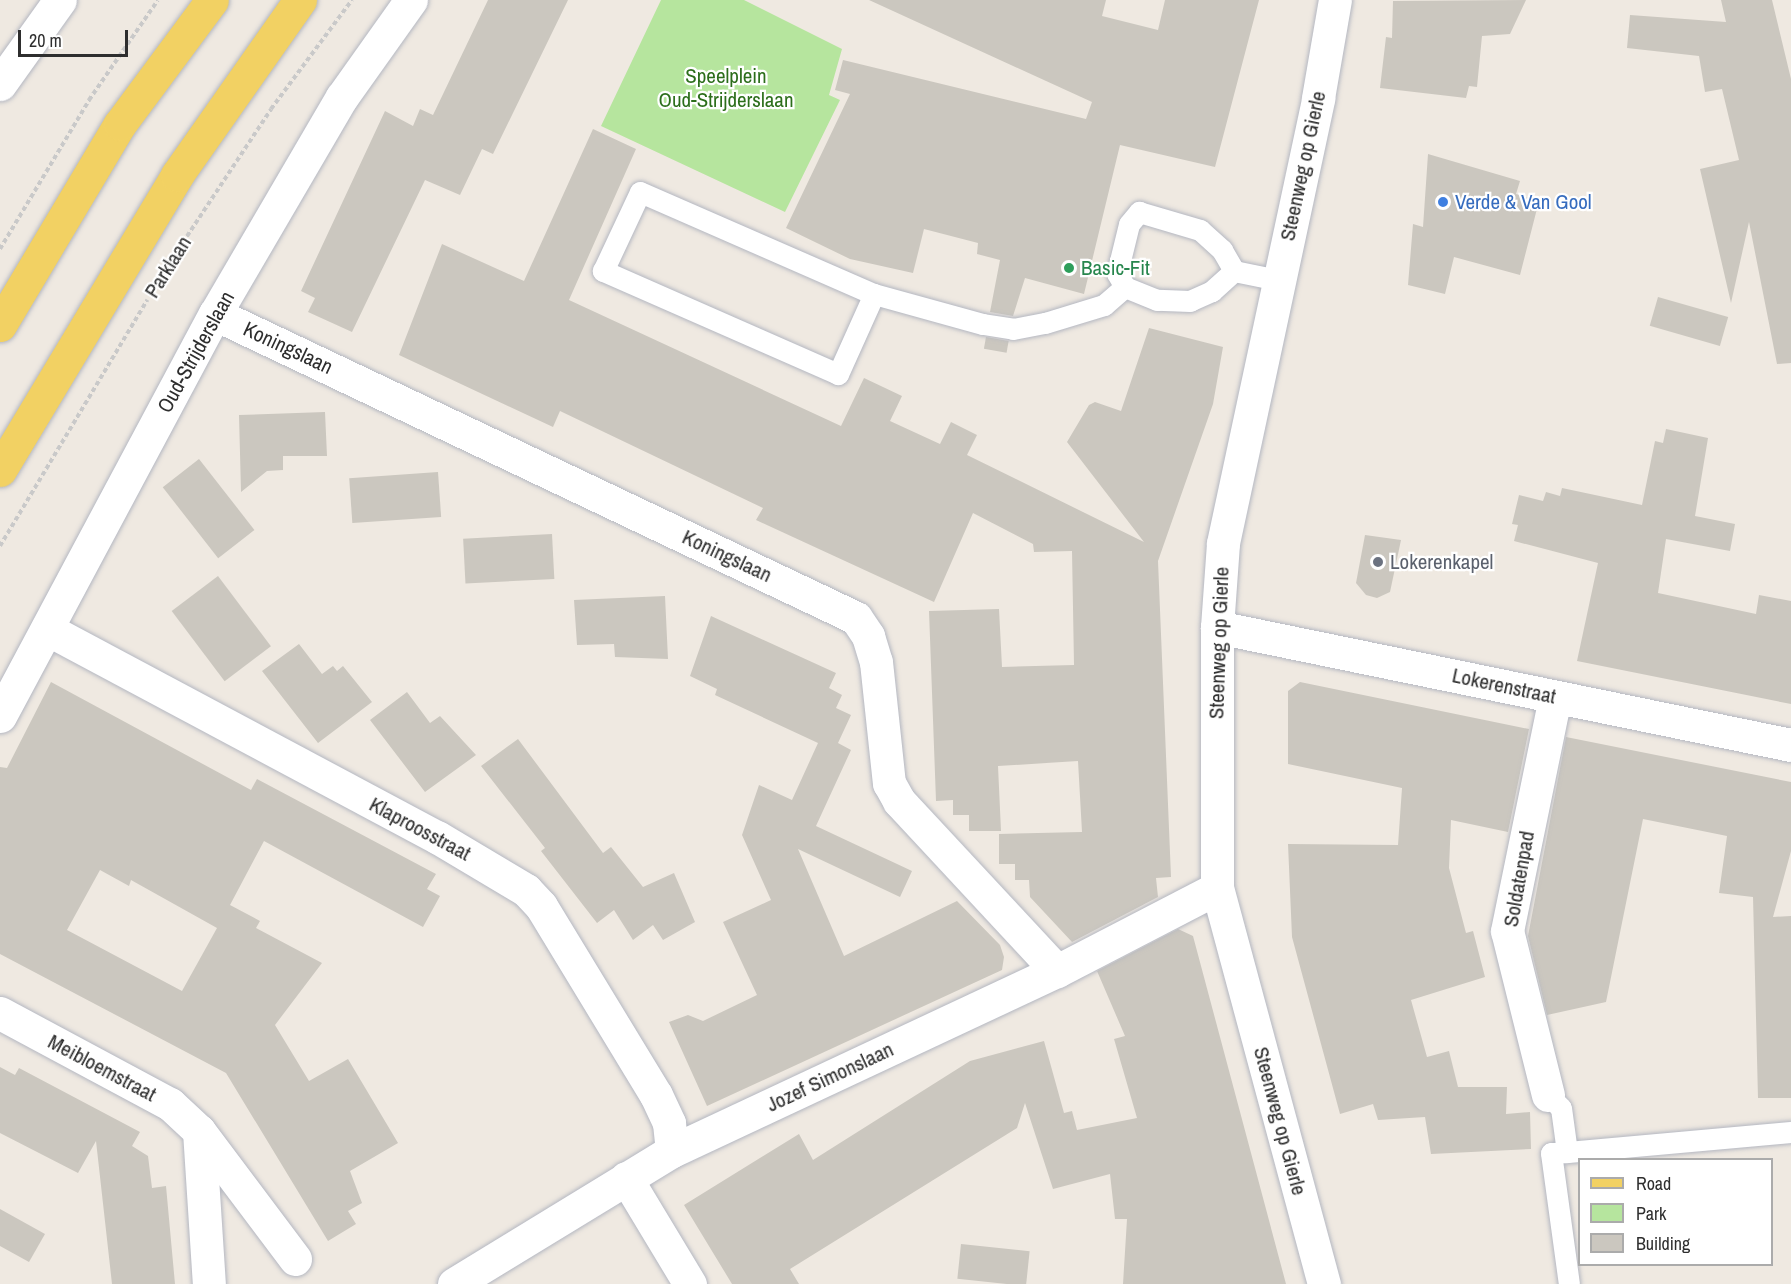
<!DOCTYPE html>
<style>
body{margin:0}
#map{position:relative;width:1791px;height:1284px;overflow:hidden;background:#efe9e1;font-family:"Archivo Narrow",sans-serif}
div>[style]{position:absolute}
.green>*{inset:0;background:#b6e59e}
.building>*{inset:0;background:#cbc7bf;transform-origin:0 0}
.path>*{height:4px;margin-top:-2px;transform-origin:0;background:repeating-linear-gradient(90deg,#c9c9c9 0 4.5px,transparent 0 7.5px)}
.roads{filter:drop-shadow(0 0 2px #b4b7c1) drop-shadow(0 0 2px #b4b7c1)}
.service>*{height:21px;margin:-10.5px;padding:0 10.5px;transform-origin:10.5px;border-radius:10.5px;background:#fff}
.minor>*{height:33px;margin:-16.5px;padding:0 16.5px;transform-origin:16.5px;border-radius:16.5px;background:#fff}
.tertiary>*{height:33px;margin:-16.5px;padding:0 16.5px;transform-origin:16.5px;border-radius:16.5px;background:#fff}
.primary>*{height:33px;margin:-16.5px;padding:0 16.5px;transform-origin:16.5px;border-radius:16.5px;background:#f2d163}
.dots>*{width:16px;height:16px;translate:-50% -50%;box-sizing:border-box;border:3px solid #fff;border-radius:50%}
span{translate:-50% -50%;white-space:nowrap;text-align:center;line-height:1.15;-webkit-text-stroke:4.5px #fff;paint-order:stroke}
.park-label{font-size:21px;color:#2c6e1b}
.street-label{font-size:21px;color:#2e2e2e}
.shop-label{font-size:21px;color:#366cbe}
.left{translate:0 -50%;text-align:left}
.leisure-label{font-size:21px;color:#27864d}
.worship-label{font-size:21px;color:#5b616d}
.legend{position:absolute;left:1578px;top:1158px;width:195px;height:108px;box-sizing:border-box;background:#fff;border:2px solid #ababab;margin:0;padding:8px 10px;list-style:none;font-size:18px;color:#2e2e2e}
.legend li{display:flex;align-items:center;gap:12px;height:30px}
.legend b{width:30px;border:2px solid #ababab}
.scale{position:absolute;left:18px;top:30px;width:110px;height:27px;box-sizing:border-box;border:3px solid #2e2e2e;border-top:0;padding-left:8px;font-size:18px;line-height:21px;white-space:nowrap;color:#2e2e2e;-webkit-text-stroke:4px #fff;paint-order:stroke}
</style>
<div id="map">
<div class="green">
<div style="clip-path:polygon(661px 0,744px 0,842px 49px,829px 95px,840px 100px,785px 212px,601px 126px)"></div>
</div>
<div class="building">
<div style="clip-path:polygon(488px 0,568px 0,493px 154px,482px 149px,460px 195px,425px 180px,352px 332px,308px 312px,315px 298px,301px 291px,385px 111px,413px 126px,420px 109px,433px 115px)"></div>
<div style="clip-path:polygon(869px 0,1106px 0,1102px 16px,1158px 30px,1165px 0,1259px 0,1215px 167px,1120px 145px,1084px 294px,1025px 278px,1013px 316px,990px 312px,1000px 260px,977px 254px,978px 243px,924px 229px,913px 273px,850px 259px,786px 228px,850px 94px,835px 90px,843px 60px,1086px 119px,1092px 102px)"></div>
<div style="clip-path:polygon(1526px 0,1510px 34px,1482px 36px,1477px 87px,1469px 86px,1466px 98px,1380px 88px,1386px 37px,1392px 38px,1393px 1px)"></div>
<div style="clip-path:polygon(1721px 0,1772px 0,1791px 79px,1791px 363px,1777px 364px,1749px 222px,1731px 303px,1700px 169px,1739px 160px,1722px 89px,1705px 92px,1699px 56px,1627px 48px,1630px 15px,1726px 22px)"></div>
<div style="clip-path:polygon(593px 129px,636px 149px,569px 300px,841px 426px,864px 378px,902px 396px,890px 421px,940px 444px,951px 422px,977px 435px,967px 455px,1144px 542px,1067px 442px,1089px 405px,1095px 402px,1121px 411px,1149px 328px,1223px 347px,1213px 404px,1158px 561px,1171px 877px,1156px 878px,1158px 897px,1072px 942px,1030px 897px,1029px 880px,1015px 880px,1015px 864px,999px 864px,999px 834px,1082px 832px,1078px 761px,998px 766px,1001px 831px,969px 831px,969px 815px,953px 815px,953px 800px,936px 801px,929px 611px,999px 609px,1002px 667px,1074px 665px,1072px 551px,1034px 552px,1033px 544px,973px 513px,934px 602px,756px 520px,763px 508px,560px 411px,553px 427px,399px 355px,442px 244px,524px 281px)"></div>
<div style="clip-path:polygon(1428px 154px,1520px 181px,1516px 194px,1539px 201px,1520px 275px,1454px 257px,1445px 294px,1408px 285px,1413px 224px,1423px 227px)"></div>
<div style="left:1658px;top:297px;width:73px;height:30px;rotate:16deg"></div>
<div style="left:986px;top:337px;width:23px;height:12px;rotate:10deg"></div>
<div style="clip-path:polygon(325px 412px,327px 456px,283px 456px,283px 470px,267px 471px,241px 492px,239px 415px)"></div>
<div style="clip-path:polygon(1666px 429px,1708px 438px,1695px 516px,1735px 524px,1730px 551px,1666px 539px,1658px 593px,1756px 614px,1759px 595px,1791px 601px,1791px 704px,1577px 661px,1598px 563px,1514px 541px,1518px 525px,1512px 524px,1519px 495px,1543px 501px,1546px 492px,1560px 496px,1562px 488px,1642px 505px,1655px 441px,1663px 443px)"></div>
<div style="left:199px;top:459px;width:90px;height:46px;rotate:52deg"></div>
<div style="left:438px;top:472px;width:45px;height:89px;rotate:86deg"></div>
<div style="left:552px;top:534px;width:45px;height:89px;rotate:87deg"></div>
<div style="clip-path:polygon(1365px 535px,1401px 540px,1390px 592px,1377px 598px,1366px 595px,1356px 583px)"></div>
<div style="left:218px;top:576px;width:88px;height:58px;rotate:53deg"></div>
<div style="clip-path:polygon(665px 596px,668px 659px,615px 657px,614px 644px,577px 645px,574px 600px)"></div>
<div style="clip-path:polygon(711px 616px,836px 673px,829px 688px,842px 695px,836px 708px,851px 715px,838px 743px,851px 750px,816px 826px,912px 871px,900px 897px,798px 849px,844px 956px,957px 901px,1000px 945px,1004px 957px,1002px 970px,707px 1106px,669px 1022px,688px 1015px,703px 1021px,757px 995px,723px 922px,771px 900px,742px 835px,759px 785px,792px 800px,818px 743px,715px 695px,717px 689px,690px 676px)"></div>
<div style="clip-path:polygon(299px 644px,322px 674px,333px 666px,337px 671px,343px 666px,372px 702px,318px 743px,262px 671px)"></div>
<div style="clip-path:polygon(evenodd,51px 682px,251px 790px,257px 779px,436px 874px,427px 889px,440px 896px,423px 927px,264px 841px,230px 905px,260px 921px,256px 928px,322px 963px,275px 1025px,309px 1081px,348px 1059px,398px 1143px,350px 1171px,362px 1203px,348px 1211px,356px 1224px,328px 1241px,226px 1073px,0 954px,0 767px,7px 768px,51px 682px,100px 870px,129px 886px,131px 880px,217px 928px,182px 991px,67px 930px,100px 870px)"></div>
<div style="clip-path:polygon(1300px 682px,1529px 729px,1508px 832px,1451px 820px,1449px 868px,1466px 933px,1473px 931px,1485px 977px,1411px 1000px,1427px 1057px,1449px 1051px,1458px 1087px,1507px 1087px,1506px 1114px,1530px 1112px,1531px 1149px,1431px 1154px,1425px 1117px,1378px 1120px,1373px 1104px,1340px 1114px,1292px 937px,1288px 844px,1398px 845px,1402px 788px,1288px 764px,1288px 691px)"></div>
<div style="clip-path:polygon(407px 692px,430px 723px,440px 716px,476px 755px,425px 792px,370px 720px)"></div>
<div style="clip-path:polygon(1566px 737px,1791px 782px,1791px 851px,1773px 917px,1791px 916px,1791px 1098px,1758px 1098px,1753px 897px,1719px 893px,1727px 836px,1643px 819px,1606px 1002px,1547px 1015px,1528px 936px)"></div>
<div style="clip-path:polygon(518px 739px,603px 853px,611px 847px,643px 887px,674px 873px,695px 922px,663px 940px,653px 925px,633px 940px,614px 910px,597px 923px,541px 851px,545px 848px,481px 766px)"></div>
<div style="clip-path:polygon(1178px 929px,1193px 936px,1286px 1284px,1123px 1284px,1127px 1219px,1115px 1219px,1110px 1174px,1053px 1189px,1025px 1103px,1017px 1128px,790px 1269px,799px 1284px,732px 1284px,684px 1205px,799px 1134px,813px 1160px,970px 1061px,1044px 1041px,1064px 1113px,1072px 1111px,1077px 1130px,1137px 1118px,1114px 1039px,1125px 1036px,1097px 971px)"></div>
<div style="clip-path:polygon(0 1067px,15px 1075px,19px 1068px,140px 1132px,132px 1146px,148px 1156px,152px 1188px,166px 1186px,175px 1284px,112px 1284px,96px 1141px,78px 1173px,0 1133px)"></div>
<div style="clip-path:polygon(0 1209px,45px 1234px,29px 1262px,0 1246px)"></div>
<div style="left:961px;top:1244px;width:69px;height:35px;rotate:6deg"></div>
</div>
<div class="path">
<div style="left:0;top:249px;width:174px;rotate:-59.1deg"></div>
<div style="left:89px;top:100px;width:121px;rotate:-55.4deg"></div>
<div style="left:158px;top:280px;width:205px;rotate:-56.5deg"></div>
<div style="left:271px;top:109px;width:136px;rotate:-53.4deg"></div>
<div style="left:0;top:546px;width:287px;rotate:-59.1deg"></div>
</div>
<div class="roads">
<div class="service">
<div style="left:1234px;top:271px;width:30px;rotate:138deg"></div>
<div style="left:1212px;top:291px;width:24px;rotate:156deg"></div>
<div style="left:1190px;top:301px;width:33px;rotate:-178deg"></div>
<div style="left:1157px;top:300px;width:35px;rotate:-158deg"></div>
<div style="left:1125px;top:287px;width:16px;rotate:-120deg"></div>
<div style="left:1117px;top:273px;width:50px;rotate:-76.2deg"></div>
<div style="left:1129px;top:224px;width:16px;rotate:-50deg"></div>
<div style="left:1139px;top:212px;width:64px;rotate:16.4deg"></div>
<div style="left:1200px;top:230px;width:30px;rotate:42deg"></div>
<div style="left:1222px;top:250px;width:24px;rotate:60deg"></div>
<div style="left:1234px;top:271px;width:45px;rotate:11.6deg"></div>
<div style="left:874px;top:294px;width:88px;rotate:114.2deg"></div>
<div style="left:838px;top:374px;width:257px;rotate:-156.3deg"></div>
<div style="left:603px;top:271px;width:87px;rotate:-64.9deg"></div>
<div style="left:640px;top:192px;width:255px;rotate:23.6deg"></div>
<div style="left:874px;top:294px;width:113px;rotate:15.4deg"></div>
<div style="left:983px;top:324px;width:30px;rotate:9deg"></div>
<div style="left:1013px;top:329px;width:33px;rotate:-11deg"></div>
<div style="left:1045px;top:323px;width:62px;rotate:-17deg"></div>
<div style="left:1104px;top:305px;width:28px;rotate:-41deg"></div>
<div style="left:1548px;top:1095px;width:18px;rotate:45deg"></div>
<div style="left:1561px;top:1108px;width:44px;rotate:82.2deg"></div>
<div style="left:1567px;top:1152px;width:16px;rotate:176deg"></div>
<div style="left:1551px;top:1153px;width:132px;rotate:82.2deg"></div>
<div style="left:1567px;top:1152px;width:225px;rotate:-5.1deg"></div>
</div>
<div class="minor">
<div style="left:0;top:84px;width:103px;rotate:-54.5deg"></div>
<div style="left:215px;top:314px;width:709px;rotate:25.37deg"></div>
<div style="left:856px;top:618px;width:22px;rotate:56deg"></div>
<div style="left:868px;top:636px;width:27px;rotate:73deg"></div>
<div style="left:876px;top:662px;width:122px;rotate:83.9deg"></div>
<div style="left:889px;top:783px;width:21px;rotate:61deg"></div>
<div style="left:899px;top:801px;width:232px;rotate:47.1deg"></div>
<div style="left:1217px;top:627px;width:586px;rotate:11.62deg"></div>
<div style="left:47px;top:629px;width:442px;rotate:28.1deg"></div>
<div style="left:437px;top:837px;width:104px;rotate:30.8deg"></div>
<div style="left:526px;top:890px;width:22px;rotate:47deg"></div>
<div style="left:541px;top:906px;width:221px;rotate:58.7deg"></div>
<div style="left:656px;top:1095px;width:31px;rotate:65deg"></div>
<div style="left:669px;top:1123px;width:28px;rotate:84deg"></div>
<div style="left:0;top:716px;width:456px;rotate:-61.9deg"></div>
<div style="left:215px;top:314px;width:251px;rotate:-59.7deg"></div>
<div style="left:342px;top:97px;width:119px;rotate:-54.6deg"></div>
<div style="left:0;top:1013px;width:193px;rotate:28.2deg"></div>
<div style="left:170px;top:1104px;width:40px;rotate:43deg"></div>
<div style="left:199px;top:1131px;width:160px;rotate:53.1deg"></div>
<div style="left:1548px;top:1095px;width:169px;rotate:-104deg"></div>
<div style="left:1507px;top:931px;width:239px;rotate:-78.4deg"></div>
<div style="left:199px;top:1131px;width:153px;rotate:86.3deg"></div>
<div style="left:626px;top:1178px;width:124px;rotate:58.9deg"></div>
<div style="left:454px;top:1284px;width:255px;rotate:-31.4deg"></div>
<div style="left:672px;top:1151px;width:425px;rotate:-25.1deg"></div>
<div style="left:1057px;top:971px;width:180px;rotate:-27.4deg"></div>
</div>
<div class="tertiary">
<div style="left:1324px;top:1284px;width:410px;rotate:-105.1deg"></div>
<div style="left:1217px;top:888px;width:261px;rotate:-90deg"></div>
<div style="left:1217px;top:627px;width:84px;rotate:-85.9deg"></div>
<div style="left:1223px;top:543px;width:455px;rotate:-77.9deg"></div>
<div style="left:1318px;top:98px;width:99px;rotate:-80.2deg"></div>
</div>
<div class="primary">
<div style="left:0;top:325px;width:234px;rotate:-59.2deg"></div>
<div style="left:120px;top:124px;width:154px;rotate:-53.4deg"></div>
<div style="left:0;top:470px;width:344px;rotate:-59deg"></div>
<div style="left:177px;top:175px;width:214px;rotate:-54.9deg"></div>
</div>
</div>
<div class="dots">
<div style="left:1443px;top:202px;background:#3f7fe0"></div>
<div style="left:1069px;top:268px;background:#2e9e5b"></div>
<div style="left:1378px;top:562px;background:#6b7280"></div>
</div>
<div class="park-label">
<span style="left:726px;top:88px">Speelplein<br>Oud-Strijderslaan</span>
</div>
<div class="street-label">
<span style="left:1303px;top:166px;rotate:-78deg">Steenweg op Gierle</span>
<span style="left:168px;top:267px;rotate:-58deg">Parklaan</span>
<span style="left:288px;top:348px;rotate:25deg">Koningslaan</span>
<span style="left:196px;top:352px;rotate:-61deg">Oud-Strijderslaan</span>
<span style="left:727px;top:556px;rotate:25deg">Koningslaan</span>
<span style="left:1219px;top:643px;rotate:-88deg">Steenweg op Gierle</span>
<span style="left:1504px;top:686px;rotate:12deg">Lokerenstraat</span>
<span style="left:420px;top:829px;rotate:28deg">Klaproosstraat</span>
<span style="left:1519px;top:879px;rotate:-80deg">Soldatenpad</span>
<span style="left:102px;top:1068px;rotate:28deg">Meibloemstraat</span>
<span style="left:830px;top:1077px;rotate:-25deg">Jozef Simonslaan</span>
<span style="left:1280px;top:1121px;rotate:75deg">Steenweg op Gierle</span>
</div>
<div class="shop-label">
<span class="left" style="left:1455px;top:202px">Verde &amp; Van Gool</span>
</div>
<div class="leisure-label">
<span class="left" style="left:1081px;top:268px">Basic-Fit</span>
</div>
<div class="worship-label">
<span class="left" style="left:1390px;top:562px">Lokerenkapel</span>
</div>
<ul class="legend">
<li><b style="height:8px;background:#f2d163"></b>Road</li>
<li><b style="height:16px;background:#b6e59e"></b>Park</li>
<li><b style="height:16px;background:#cbc7bf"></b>Building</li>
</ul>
<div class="scale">20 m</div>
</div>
